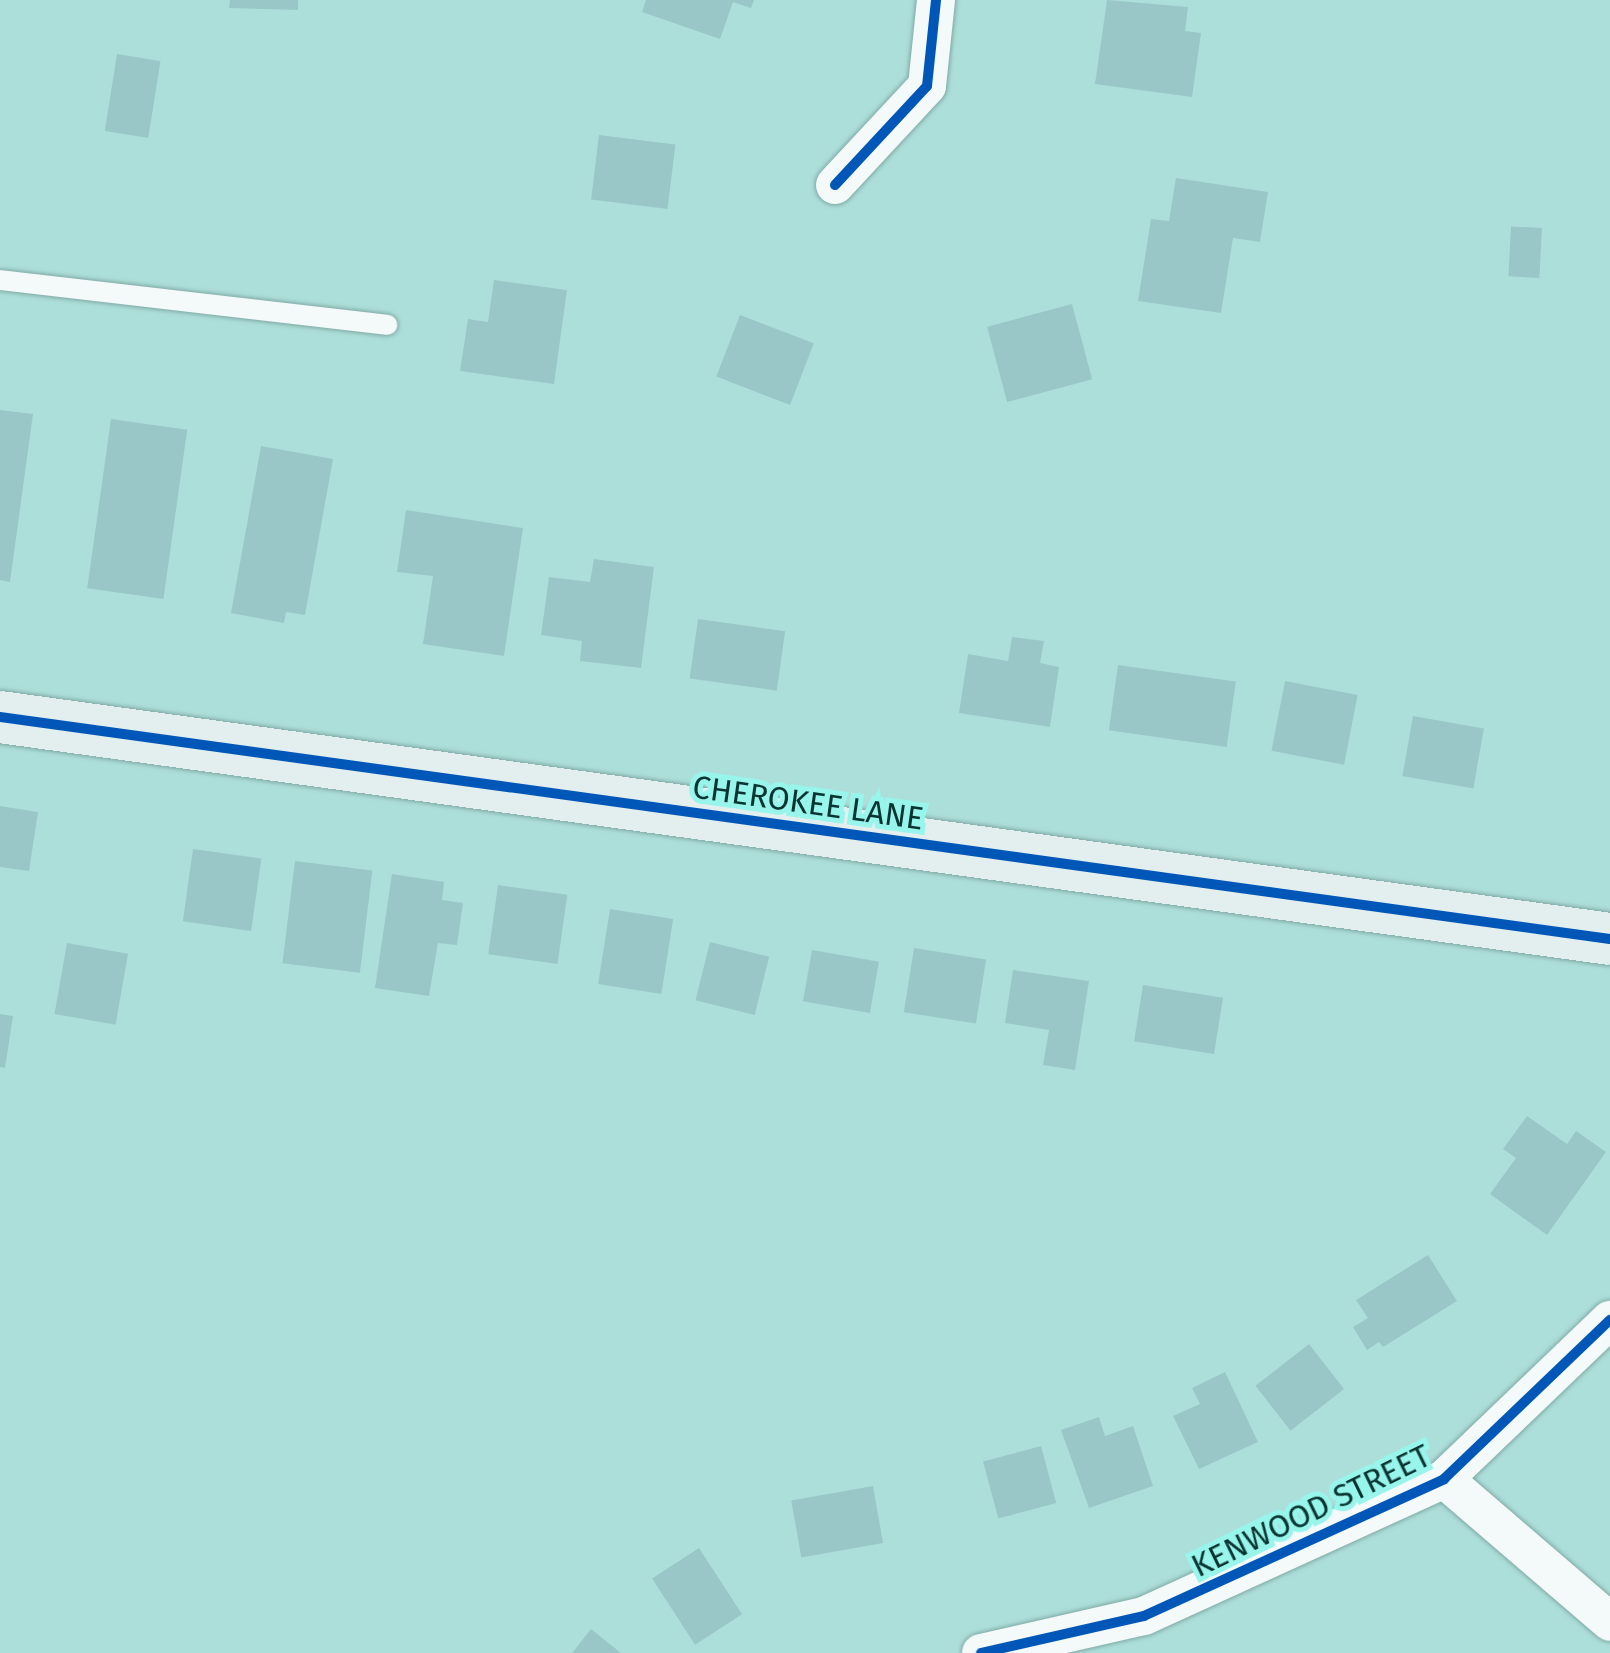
<!DOCTYPE html>
<style>
body{margin:0}
#map{position:relative;width:1610px;height:1653px;overflow:hidden;background:#addfda;font-family:"Fira Sans",sans-serif}
div>[style]{position:absolute}
.building>*{inset:0;background:#99c7c8;transform-origin:0 0}
.roads{filter:drop-shadow(0 0 2px #81aaa6) drop-shadow(0 0 2px #81aaa6)}
.lane>*{height:20px;margin:-10px;padding:0 10px;transform-origin:10px;border-radius:10px;background:#f3faf9}
.street>*{height:38px;margin:-19px;padding:0 19px;transform-origin:19px;border-radius:19px;background:#f3faf9}
.secondary>*{height:52px;margin:-26px;padding:0 26px;transform-origin:26px;border-radius:26px;background:#e3efee}
.cycleway>*{height:10px;margin:-5px;padding:0 5px;transform-origin:5px;border-radius:5px;background:#0057b8}
span{translate:-50% -50%;white-space:nowrap;text-align:center;line-height:1.15;-webkit-text-stroke:10px #97f5ec;paint-order:stroke}
.street-label{font-size:32px;color:#093431}
</style>
<div id="map">
<div class="building">
<div style="clip-path:polygon(230px 0,298px 0,298px 10px,229px 8px)"></div>
<div style="clip-path:polygon(646px 0,754px 0,751px 8px,733px 2px,720px 39px,642px 12px)"></div>
<div style="clip-path:polygon(1107px 0,1188px 7px,1185px 31px,1201px 33px,1192px 97px,1095px 84px)"></div>
<div style="left:117px;top:54px;width:44px;height:78px;rotate:9deg"></div>
<div style="left:599px;top:135px;width:77px;height:65px;rotate:7deg"></div>
<div style="clip-path:polygon(1176px 178px,1268px 192px,1260px 242px,1233px 238px,1221px 313px,1138px 301px,1151px 219px,1169px 221px)"></div>
<div style="left:1542px;top:228px;width:50px;height:31px;rotate:93deg"></div>
<div style="clip-path:polygon(494px 280px,567px 290px,554px 384px,460px 371px,468px 319px,488px 322px)"></div>
<div style="left:1072px;top:304px;width:78px;height:88px;rotate:75deg"></div>
<div style="left:740px;top:315px;width:79px;height:66px;rotate:21deg"></div>
<div style="clip-path:polygon(0 410px,33px 414px,10px 582px,0 580px)"></div>
<div style="left:111px;top:419px;width:77px;height:171px;rotate:8deg"></div>
<div style="clip-path:polygon(261px 446px,333px 459px,305px 615px,286px 612px,284px 623px,231px 613px)"></div>
<div style="clip-path:polygon(406px 510px,523px 528px,504px 656px,423px 644px,433px 576px,397px 572px)"></div>
<div style="clip-path:polygon(594px 559px,654px 567px,641px 668px,580px 661px,582px 641px,541px 635px,549px 577px,590px 582px)"></div>
<div style="left:698px;top:619px;width:88px;height:60px;rotate:8deg"></div>
<div style="clip-path:polygon(1012px 637px,1044px 641px,1040px 663px,1059px 667px,1050px 727px,959px 713px,968px 654px,1008px 661px)"></div>
<div style="left:1118px;top:665px;width:119px;height:66px;rotate:8deg"></div>
<div style="left:1285px;top:681px;width:74px;height:71px;rotate:11deg"></div>
<div style="left:1413px;top:716px;width:72px;height:61px;rotate:10deg"></div>
<div style="clip-path:polygon(0 806px,38px 812px,29px 871px,0 867px)"></div>
<div style="left:193px;top:849px;width:69px;height:73px;rotate:8deg"></div>
<div style="left:295px;top:861px;width:78px;height:103px;rotate:7deg"></div>
<div style="clip-path:polygon(392px 874px,444px 882px,442px 900px,463px 903px,457px 945px,438px 943px,429px 996px,375px 988px)"></div>
<div style="left:498px;top:885px;width:70px;height:70px;rotate:8deg"></div>
<div style="left:610px;top:909px;width:64px;height:76px;rotate:9deg"></div>
<div style="left:710px;top:942px;width:61px;height:60px;rotate:14deg"></div>
<div style="left:67px;top:943px;width:62px;height:72px;rotate:10deg"></div>
<div style="left:914px;top:948px;width:73px;height:65px;rotate:9deg"></div>
<div style="left:812px;top:950px;width:68px;height:52px;rotate:10deg"></div>
<div style="clip-path:polygon(1013px 970px,1089px 981px,1075px 1070px,1043px 1065px,1049px 1030px,1005px 1023px)"></div>
<div style="left:1143px;top:985px;width:81px;height:57px;rotate:9deg"></div>
<div style="clip-path:polygon(0 1014px,13px 1016px,5px 1068px,0 1067px)"></div>
<div style="clip-path:polygon(1527px 1116px,1567px 1144px,1576px 1131px,1606px 1152px,1547px 1235px,1490px 1194px,1516px 1158px,1503px 1149px)"></div>
<div style="clip-path:polygon(1428px 1255px,1457px 1301px,1383px 1347px,1379px 1342px,1367px 1350px,1353px 1327px,1368px 1318px,1356px 1300px)"></div>
<div style="left:1309px;top:1344px;width:57px;height:68px;rotate:52deg"></div>
<div style="clip-path:polygon(1225px 1372px,1258px 1442px,1199px 1469px,1173px 1416px,1200px 1404px,1192px 1388px)"></div>
<div style="clip-path:polygon(1099px 1417px,1105px 1436px,1133px 1426px,1153px 1486px,1089px 1508px,1061px 1430px)"></div>
<div style="left:1041px;top:1446px;width:59px;height:60px;rotate:75deg"></div>
<div style="left:873px;top:1486px;width:58px;height:83px;rotate:80deg"></div>
<div style="left:699px;top:1548px;width:79px;height:56px;rotate:57deg"></div>
<div style="clip-path:polygon(591px 1629px,621px 1653px,572px 1653px)"></div>
</div>
<div class="roads">
<div class="lane">
<div style="left:0;top:280px;width:390px;rotate:6.6deg"></div>
</div>
<div class="street">
<div style="left:835px;top:185px;width:135px;rotate:-47.1deg"></div>
<div style="left:927px;top:86px;width:86px;rotate:-84deg"></div>
<div style="left:1444px;top:1479px;width:219px;rotate:40.7deg"></div>
<div style="left:981px;top:1653px;width:167px;rotate:-12.8deg"></div>
<div style="left:1144px;top:1616px;width:330px;rotate:-24.5deg"></div>
<div style="left:1444px;top:1479px;width:230px;rotate:-43.8deg"></div>
</div>
<div class="secondary">
<div style="left:0;top:717px;width:1625px;rotate:7.85deg"></div>
</div>
</div>
<div class="cycleway">
<div style="left:835px;top:185px;width:135px;rotate:-47.1deg"></div>
<div style="left:927px;top:86px;width:86px;rotate:-84deg"></div>
<div style="left:0;top:717px;width:1625px;rotate:7.85deg"></div>
<div style="left:981px;top:1653px;width:167px;rotate:-12.8deg"></div>
<div style="left:1144px;top:1616px;width:330px;rotate:-24.5deg"></div>
<div style="left:1444px;top:1479px;width:230px;rotate:-43.8deg"></div>
</div>
<div class="street-label">
<span style="left:808px;top:803px;rotate:8deg">CHEROKEE LANE</span>
<span style="left:1311px;top:1511px;rotate:-26deg">KENWOOD STREET</span>
</div>
</div>
